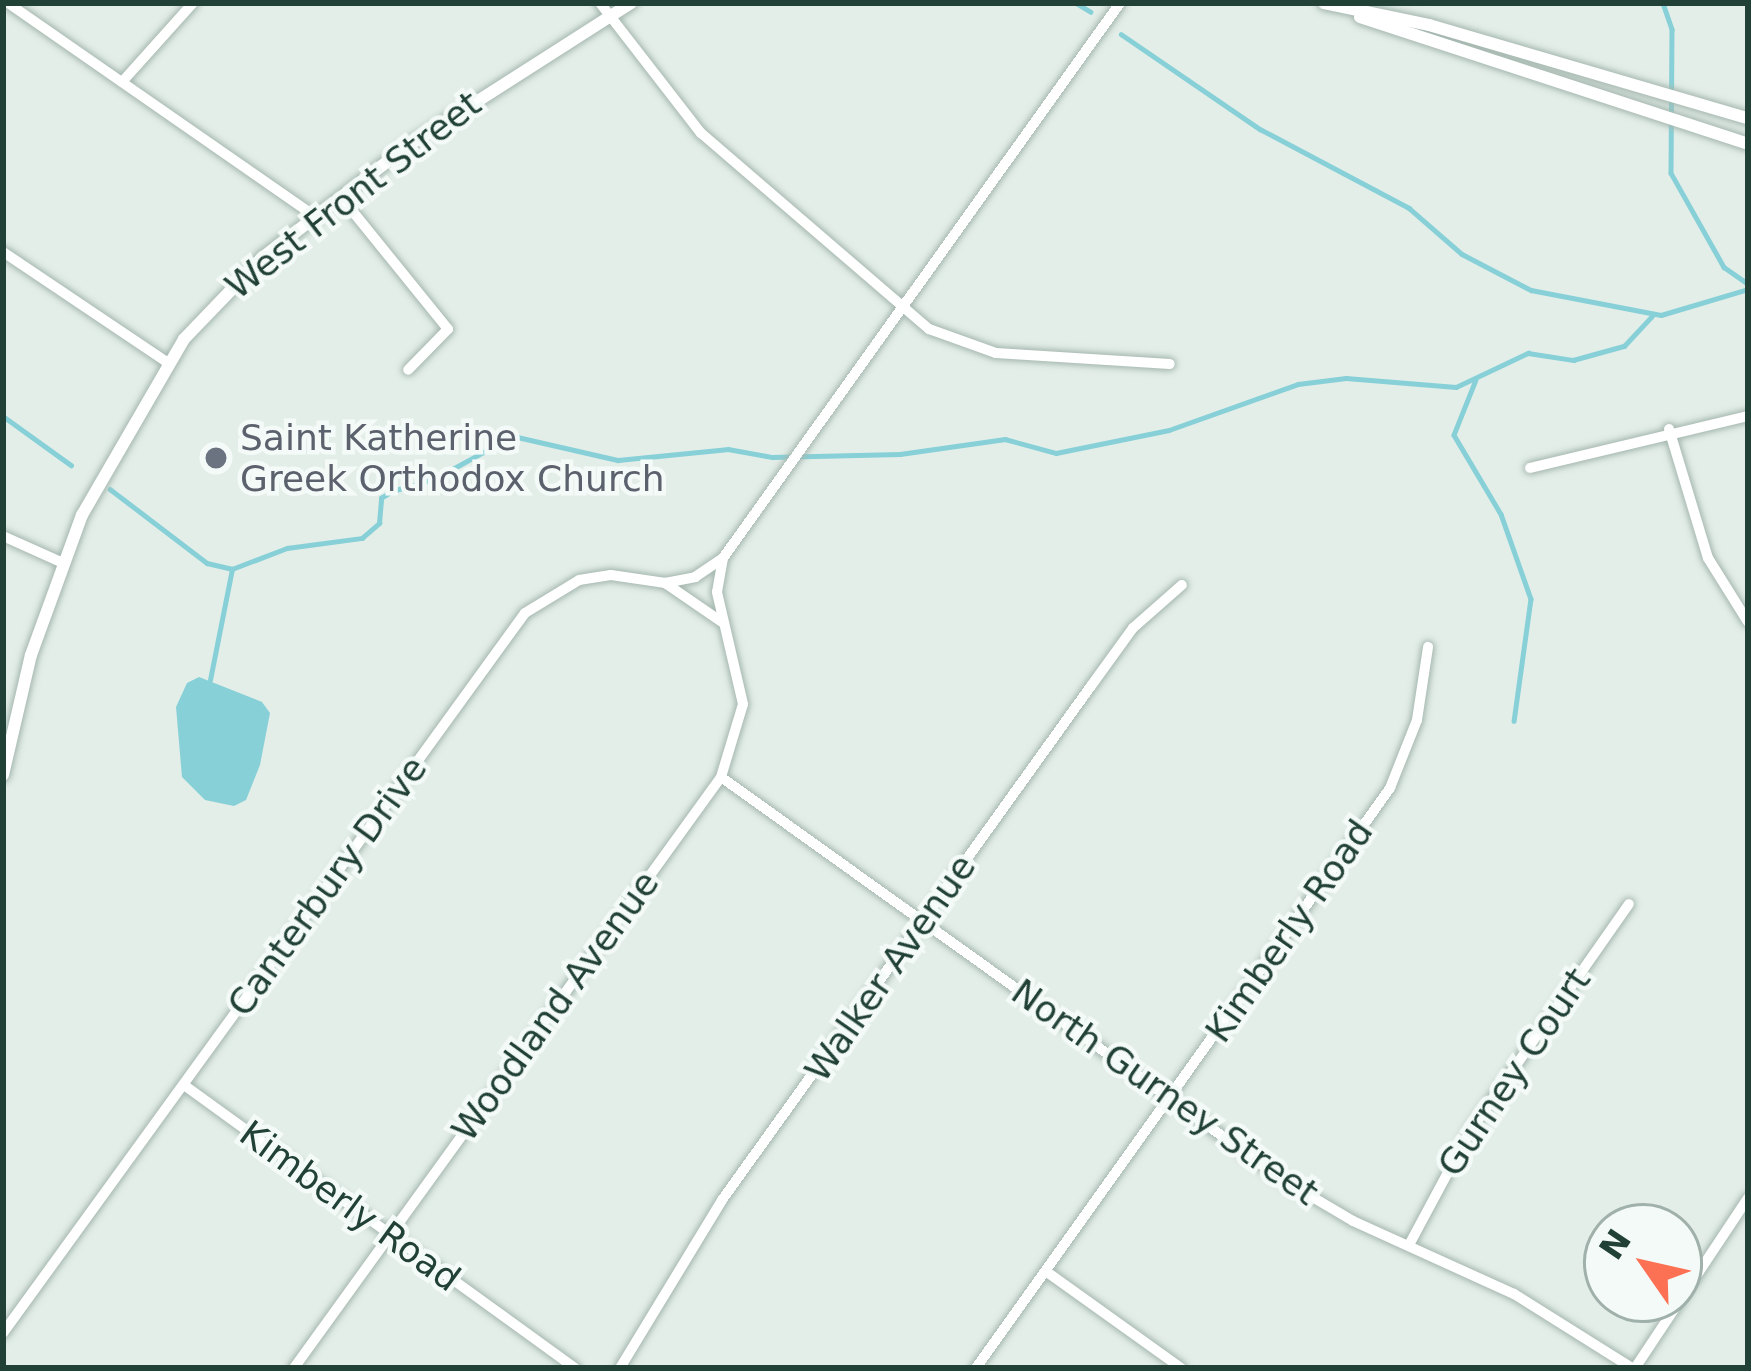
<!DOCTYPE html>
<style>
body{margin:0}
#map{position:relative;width:1751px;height:1371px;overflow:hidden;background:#e3eee8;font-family:"DejaVu Sans",sans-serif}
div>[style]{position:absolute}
.water>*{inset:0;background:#88d0d7}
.stream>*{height:4.5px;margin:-2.25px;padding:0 2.25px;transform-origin:2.25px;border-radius:2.25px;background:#88d0d7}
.roads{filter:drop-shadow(0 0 3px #a5b7af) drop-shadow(0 0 3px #a5b7af)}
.minor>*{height:10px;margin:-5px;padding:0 5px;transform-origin:5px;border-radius:5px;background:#fff}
.tertiary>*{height:12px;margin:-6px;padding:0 6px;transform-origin:6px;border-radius:6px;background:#fff}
.dots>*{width:33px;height:33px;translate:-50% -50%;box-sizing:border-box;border:6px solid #f4faf7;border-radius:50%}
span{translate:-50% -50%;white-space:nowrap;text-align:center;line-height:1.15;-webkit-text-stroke:9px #f4faf7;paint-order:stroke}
.street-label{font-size:36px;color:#214136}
.worship-label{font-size:36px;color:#5b616d}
.left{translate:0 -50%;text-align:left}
.frame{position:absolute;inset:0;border:6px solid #214136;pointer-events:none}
.north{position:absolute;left:1583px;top:1203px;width:120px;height:120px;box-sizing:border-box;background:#f4faf7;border:3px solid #a0b0aa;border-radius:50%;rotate:304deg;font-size:33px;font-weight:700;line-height:48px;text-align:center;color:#214136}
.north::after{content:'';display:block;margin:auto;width:42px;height:54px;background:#fc7154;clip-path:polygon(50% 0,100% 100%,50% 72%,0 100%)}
</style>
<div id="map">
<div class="water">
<div style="clip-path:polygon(199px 677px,262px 702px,270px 713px,260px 765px,246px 800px,234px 806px,205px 800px,182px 777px,176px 707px,187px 683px)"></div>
</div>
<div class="stream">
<div style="left:1076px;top:3px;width:17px;rotate:31deg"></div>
<div style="left:1663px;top:3px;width:28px;rotate:71deg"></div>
<div style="left:1672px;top:29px;width:144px;rotate:90.4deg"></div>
<div style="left:1671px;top:173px;width:108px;rotate:60.6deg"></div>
<div style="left:1724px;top:267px;width:29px;rotate:35deg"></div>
<div style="left:1121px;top:34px;width:168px;rotate:34.4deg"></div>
<div style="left:1260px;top:129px;width:169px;rotate:27.9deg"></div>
<div style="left:1409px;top:208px;width:70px;rotate:41deg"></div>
<div style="left:1462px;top:254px;width:78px;rotate:27.6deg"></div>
<div style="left:1531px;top:290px;width:132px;rotate:10.9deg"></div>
<div style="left:1661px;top:315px;width:91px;rotate:-16.6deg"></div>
<div style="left:1476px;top:380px;width:59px;rotate:111.8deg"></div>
<div style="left:1454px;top:435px;width:92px;rotate:59.3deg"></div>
<div style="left:1501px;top:514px;width:90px;rotate:70.6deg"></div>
<div style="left:1531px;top:599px;width:123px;rotate:97.9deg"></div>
<div style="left:3px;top:416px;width:84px;rotate:35.8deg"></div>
<div style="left:110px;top:489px;width:122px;rotate:37.3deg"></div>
<div style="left:207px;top:563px;width:26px;rotate:13deg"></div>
<div style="left:232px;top:569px;width:59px;rotate:-20.9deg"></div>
<div style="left:287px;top:548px;width:76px;rotate:-7.6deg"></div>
<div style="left:362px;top:538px;width:23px;rotate:-41deg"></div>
<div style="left:379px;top:523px;width:25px;rotate:-85deg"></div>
<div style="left:381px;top:498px;width:13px;rotate:-32deg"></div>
<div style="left:392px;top:491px;width:44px;rotate:-15.9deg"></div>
<div style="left:434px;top:479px;width:90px;rotate:-28.6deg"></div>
<div style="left:513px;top:436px;width:108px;rotate:12.9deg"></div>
<div style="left:618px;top:460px;width:111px;rotate:-5.7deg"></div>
<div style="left:728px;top:449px;width:45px;rotate:10.3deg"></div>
<div style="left:772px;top:457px;width:128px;rotate:-1.3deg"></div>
<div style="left:900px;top:454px;width:106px;rotate:-8.1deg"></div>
<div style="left:1005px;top:439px;width:53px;rotate:15.4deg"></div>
<div style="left:1056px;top:453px;width:115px;rotate:-11.5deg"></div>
<div style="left:1169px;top:430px;width:137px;rotate:-19.6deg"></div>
<div style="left:1298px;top:384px;width:48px;rotate:-7.1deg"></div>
<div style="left:1346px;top:378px;width:110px;rotate:4.7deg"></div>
<div style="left:1456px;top:387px;width:80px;rotate:-25.3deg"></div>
<div style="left:1528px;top:353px;width:46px;rotate:8.8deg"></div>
<div style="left:1573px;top:360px;width:53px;rotate:-15.4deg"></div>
<div style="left:1624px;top:346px;width:42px;rotate:-46.9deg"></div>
<div style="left:210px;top:680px;width:113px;rotate:-78.8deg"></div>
</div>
<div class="roads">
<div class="minor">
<div style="left:8px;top:3px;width:374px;rotate:34.8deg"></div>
<div style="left:600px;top:3px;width:165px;rotate:52.2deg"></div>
<div style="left:701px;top:133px;width:301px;rotate:40.7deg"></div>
<div style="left:929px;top:329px;width:71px;rotate:19.7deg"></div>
<div style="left:996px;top:353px;width:174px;rotate:3.6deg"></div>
<div style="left:122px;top:82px;width:106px;rotate:-48.1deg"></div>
<div style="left:341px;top:197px;width:170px;rotate:51deg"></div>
<div style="left:448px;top:329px;width:57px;rotate:134.3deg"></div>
<div style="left:3px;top:252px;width:197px;rotate:33.9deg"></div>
<div style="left:1669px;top:429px;width:135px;rotate:73.2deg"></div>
<div style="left:1708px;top:558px;width:75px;rotate:58deg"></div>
<div style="left:1530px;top:468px;width:224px;rotate:-13.4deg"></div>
<div style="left:3px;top:536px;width:66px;rotate:24.2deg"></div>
<div style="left:665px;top:583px;width:69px;rotate:34.4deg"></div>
<div style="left:721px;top:777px;width:690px;rotate:35.62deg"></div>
<div style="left:1282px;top:1179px;width:82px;rotate:30.6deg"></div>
<div style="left:1353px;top:1221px;width:177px;rotate:24.4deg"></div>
<div style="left:1514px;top:1294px;width:139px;rotate:32.1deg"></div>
<div style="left:184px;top:1085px;width:483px;rotate:35.9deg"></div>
<div style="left:1409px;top:1245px;width:129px;rotate:-61.8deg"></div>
<div style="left:1470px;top:1131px;width:277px;rotate:-55deg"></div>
<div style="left:1047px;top:1272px;width:165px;rotate:35.6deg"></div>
<div style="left:3px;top:1333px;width:889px;rotate:-54.06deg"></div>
<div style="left:525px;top:613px;width:63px;rotate:-31.4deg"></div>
<div style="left:579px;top:580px;width:32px;rotate:-9deg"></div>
<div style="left:611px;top:575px;width:55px;rotate:8.4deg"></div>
<div style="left:665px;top:583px;width:31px;rotate:-11deg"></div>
<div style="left:695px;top:577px;width:34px;rotate:-34deg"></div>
<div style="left:294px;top:1368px;width:729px;rotate:-54.15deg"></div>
<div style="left:721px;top:777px;width:76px;rotate:-73.2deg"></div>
<div style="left:743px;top:704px;width:115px;rotate:-103.1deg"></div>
<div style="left:717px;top:592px;width:35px;rotate:-80deg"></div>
<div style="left:723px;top:558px;width:682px;rotate:-54.42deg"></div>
<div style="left:620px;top:1368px;width:197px;rotate:-58.7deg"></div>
<div style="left:722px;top:1200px;width:633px;rotate:-54.33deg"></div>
<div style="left:1091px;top:686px;width:72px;rotate:-54.1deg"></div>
<div style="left:1133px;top:628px;width:65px;rotate:-41.3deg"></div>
<div style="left:976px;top:1368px;width:713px;rotate:-54.48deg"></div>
<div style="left:1390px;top:788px;width:73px;rotate:-68.3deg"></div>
<div style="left:1417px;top:720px;width:74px;rotate:-81.4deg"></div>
<div style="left:1635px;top:1368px;width:204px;rotate:-56.4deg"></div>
</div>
<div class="tertiary">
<div style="left:1324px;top:3px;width:107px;rotate:11.8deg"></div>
<div style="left:1429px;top:25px;width:332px;rotate:16.3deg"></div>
<div style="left:1360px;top:17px;width:408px;rotate:18.1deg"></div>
<div style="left:3px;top:775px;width:123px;rotate:-76.9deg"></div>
<div style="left:31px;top:655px;width:149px;rotate:-70deg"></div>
<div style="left:82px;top:515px;width:203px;rotate:-59.9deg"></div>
<div style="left:184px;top:339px;width:114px;rotate:-46.1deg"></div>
<div style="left:263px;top:257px;width:184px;rotate:-37.5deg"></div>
<div style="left:409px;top:145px;width:264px;rotate:-32.6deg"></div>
</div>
</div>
<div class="dots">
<div style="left:216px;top:458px;background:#6b7280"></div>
</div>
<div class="street-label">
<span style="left:353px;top:195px;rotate:-38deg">West Front Street</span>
<span style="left:327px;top:886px;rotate:-54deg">Canterbury Drive</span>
<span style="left:1289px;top:931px;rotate:-55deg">Kimberly Road</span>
<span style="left:890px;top:968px;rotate:-55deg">Walker Avenue</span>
<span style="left:555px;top:1006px;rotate:-54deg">Woodland Avenue</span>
<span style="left:1514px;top:1072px;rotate:-56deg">Gurney Court</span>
<span style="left:1165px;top:1092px;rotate:35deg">North Gurney Street</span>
<span style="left:350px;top:1206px;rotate:36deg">Kimberly Road</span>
</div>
<div class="worship-label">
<span class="left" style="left:240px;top:458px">Saint Katherine<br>Greek Orthodox Church</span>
</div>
<div class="frame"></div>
<div class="north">N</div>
</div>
